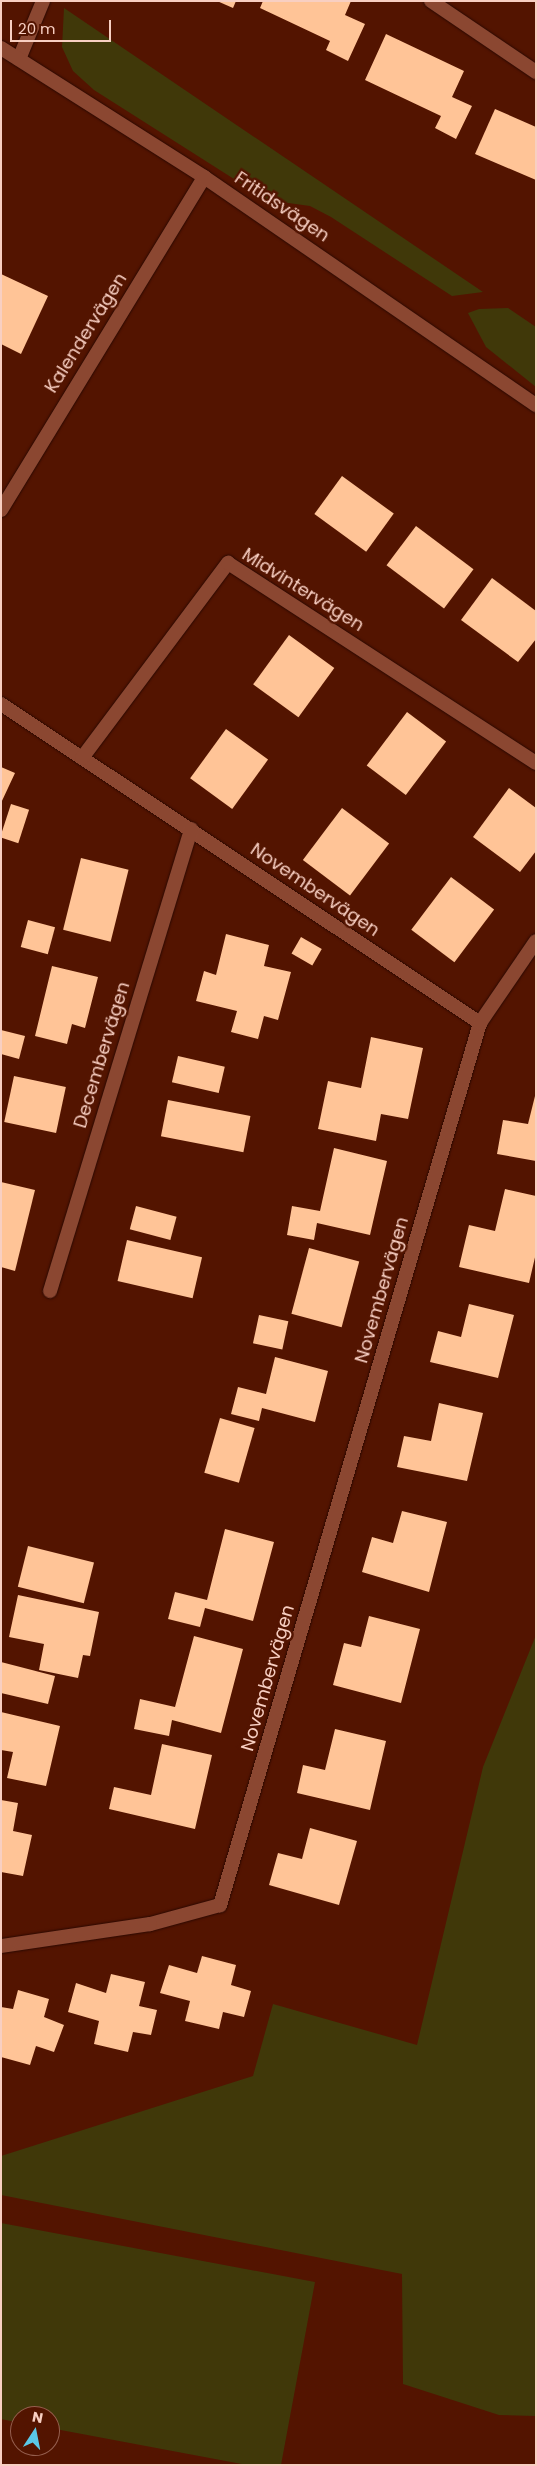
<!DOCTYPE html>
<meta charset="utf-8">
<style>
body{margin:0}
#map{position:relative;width:537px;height:2466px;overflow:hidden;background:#531400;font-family:Poppins,sans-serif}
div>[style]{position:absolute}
.green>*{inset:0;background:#403809}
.building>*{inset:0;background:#ffc497;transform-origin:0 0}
.roads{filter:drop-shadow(0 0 1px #2a0901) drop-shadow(0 0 1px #2a0901)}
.minor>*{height:14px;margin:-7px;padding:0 7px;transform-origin:7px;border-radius:7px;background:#8b4731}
.tertiary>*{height:14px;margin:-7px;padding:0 7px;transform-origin:7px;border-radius:7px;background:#8b4731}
span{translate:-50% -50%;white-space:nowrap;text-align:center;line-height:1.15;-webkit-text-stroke:5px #531400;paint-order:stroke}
.street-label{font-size:18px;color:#f8cfc2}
.frame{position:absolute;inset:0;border:2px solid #f8cfc2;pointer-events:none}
.north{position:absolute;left:10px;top:2406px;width:50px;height:50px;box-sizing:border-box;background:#531400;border:1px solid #955f4e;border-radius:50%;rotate:11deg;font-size:14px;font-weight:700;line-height:20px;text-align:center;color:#f8cfc2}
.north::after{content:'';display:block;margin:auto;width:18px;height:22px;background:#5ac8e6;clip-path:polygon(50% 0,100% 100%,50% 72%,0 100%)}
.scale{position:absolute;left:10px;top:20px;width:101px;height:22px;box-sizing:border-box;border:2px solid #f8cfc2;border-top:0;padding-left:6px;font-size:15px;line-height:18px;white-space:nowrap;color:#f8cfc2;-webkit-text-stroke:4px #531400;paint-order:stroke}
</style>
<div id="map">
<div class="green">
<div style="clip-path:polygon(64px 8px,483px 292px,452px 296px,331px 217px,310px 206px,267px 200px,94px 90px,73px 71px,62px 47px)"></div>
<div style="clip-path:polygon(508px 308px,536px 327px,536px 387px,486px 347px,468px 313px,479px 309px)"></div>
<div style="clip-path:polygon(536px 1635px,536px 2416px,499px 2415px,403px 2384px,402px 2274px,1px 2195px,1px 2156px,253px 2076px,273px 2004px,417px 2045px,483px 1767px)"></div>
<div style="clip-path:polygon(1px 2223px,315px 2282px,281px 2465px,247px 2465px,50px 2428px,50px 2416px,20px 2416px,20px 2423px,1px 2419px)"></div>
</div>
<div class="building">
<div style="clip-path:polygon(217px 1px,236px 1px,233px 8px)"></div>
<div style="clip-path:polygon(263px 1px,351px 1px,345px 15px,365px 24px,348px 61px,326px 50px,330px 41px,260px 8px)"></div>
<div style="clip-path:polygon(386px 34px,464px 71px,452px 97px,472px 106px,456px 139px,435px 128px,441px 116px,365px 80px)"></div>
<div style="clip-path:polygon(495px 109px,536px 127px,536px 180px,475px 154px)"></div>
<div style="clip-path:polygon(1px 274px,48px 296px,21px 354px,1px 344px)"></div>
<div style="left:342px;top:476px;width:64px;height:47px;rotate:36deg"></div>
<div style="left:416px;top:526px;width:72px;height:49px;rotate:37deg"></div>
<div style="clip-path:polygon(492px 578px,536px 611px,536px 639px,518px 662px,461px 620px)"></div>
<div style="left:289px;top:635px;width:56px;height:61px;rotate:36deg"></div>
<div style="left:407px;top:712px;width:49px;height:67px;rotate:37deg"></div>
<div style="left:226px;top:729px;width:52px;height:61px;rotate:36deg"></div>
<div style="clip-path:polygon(1px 767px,15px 773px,1px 803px)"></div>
<div style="clip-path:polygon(509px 788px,536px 808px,536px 851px,520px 872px,473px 837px)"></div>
<div style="left:11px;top:804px;width:19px;height:35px;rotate:18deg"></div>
<div style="left:342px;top:808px;width:59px;height:65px;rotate:37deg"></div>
<div style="left:81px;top:858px;width:49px;height:74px;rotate:14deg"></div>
<div style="left:451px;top:877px;width:54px;height:66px;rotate:37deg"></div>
<div style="left:28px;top:920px;width:28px;height:28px;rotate:15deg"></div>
<div style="clip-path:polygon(226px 934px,269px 945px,264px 966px,291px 972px,278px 1020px,264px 1016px,258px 1039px,231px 1032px,237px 1011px,196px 1001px,204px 971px,216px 975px)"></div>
<div style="left:301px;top:937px;width:24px;height:19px;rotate:30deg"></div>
<div style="clip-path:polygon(52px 966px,98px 977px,85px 1028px,72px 1024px,67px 1044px,35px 1036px)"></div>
<div style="clip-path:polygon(1px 1030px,25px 1036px,19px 1059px,1px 1054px)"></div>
<div style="clip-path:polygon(371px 1037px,423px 1048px,408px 1119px,381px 1114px,376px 1141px,318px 1129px,328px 1081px,361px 1088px)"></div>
<div style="left:178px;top:1056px;width:48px;height:27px;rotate:13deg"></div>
<div style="left:14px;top:1076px;width:53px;height:47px;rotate:12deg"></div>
<div style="clip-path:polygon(536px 1092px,536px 1161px,497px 1154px,503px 1120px,528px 1124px)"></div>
<div style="left:168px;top:1100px;width:84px;height:37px;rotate:11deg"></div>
<div style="clip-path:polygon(334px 1148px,387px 1161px,370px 1235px,317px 1223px,314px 1240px,287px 1235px,292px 1206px,320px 1211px)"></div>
<div style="clip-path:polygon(1px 1182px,35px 1190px,15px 1271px,1px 1267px)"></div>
<div style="clip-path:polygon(505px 1189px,536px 1196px,536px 1253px,529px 1283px,459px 1267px,469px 1225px,495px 1231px)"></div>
<div style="left:136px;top:1206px;width:42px;height:24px;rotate:15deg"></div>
<div style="left:127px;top:1240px;width:77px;height:42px;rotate:13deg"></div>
<div style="left:309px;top:1248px;width:52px;height:68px;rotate:15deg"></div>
<div style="clip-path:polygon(469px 1304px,514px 1315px,498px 1378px,430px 1362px,438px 1331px,461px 1337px)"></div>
<div style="left:259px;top:1315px;width:30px;height:29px;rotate:12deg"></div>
<div style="clip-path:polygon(275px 1357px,328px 1371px,315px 1422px,262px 1408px,259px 1421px,231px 1414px,238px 1387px,266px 1394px)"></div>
<div style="clip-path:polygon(439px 1403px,483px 1413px,467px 1481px,397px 1467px,404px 1436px,431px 1441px)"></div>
<div style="left:220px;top:1418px;width:36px;height:57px;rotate:16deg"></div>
<div style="clip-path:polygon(402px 1511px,447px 1522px,429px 1592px,362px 1572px,372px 1537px,393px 1543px)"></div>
<div style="clip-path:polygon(225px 1529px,274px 1542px,253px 1621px,205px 1608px,200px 1627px,168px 1619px,175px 1592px,207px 1600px)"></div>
<div style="left:28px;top:1546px;width:68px;height:42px;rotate:14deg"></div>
<div style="clip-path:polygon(18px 1595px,99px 1612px,90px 1656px,83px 1655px,78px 1678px,39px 1670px,44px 1644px,9px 1637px)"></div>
<div style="clip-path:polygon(369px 1616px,420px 1629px,401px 1703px,333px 1685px,344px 1643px,361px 1647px)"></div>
<div style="clip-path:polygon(194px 1636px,243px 1649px,221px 1733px,172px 1720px,169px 1736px,134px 1729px,140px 1699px,175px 1707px)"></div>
<div style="clip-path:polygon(1px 1662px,55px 1676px,48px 1704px,1px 1693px)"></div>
<div style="clip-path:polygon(1px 1712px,60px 1726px,46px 1786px,7px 1778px,13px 1752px,1px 1750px)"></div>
<div style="clip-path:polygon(335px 1729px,386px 1741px,370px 1810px,297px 1793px,303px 1765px,325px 1770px)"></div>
<div style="clip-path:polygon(162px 1744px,212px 1755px,195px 1829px,109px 1809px,114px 1787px,151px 1795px)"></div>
<div style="clip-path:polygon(1px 1800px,18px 1803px,13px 1831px,32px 1835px,23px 1876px,1px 1872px)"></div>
<div style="clip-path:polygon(310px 1828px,357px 1841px,339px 1905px,269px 1885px,278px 1853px,302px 1859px)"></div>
<div style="clip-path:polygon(202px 1956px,236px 1965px,231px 1985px,251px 1991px,244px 2017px,223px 2012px,219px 2029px,185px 2021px,190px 2001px,160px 1993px,169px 1965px,197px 1973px)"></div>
<div style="clip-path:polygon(111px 1974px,145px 1982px,139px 2006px,157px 2010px,151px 2035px,133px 2032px,128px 2052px,94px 2044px,99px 2021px,68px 2012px,76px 1983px,106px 1993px)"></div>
<div style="clip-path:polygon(18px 1990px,49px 1999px,44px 2017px,64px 2025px,54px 2052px,36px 2046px,30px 2065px,1px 2057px,1px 2007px,13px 2009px)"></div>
</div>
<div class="roads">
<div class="minor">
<div style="left:431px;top:1px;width:127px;rotate:34.1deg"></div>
<div style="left:19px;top:59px;width:63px;rotate:-67.5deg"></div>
<div style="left:1px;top:510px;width:390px;rotate:-58.6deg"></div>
<div style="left:1px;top:704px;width:576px;rotate:33.66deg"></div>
<div style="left:480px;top:1023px;width:920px;rotate:106.42deg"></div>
<div style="left:220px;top:1905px;width:73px;rotate:164.8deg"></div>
<div style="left:150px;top:1924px;width:151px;rotate:171.6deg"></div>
<div style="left:82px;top:758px;width:244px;rotate:-53.2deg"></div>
<div style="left:228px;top:563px;width:367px;rotate:33deg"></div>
<div style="left:480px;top:1023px;width:99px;rotate:-55.7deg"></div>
<div style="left:50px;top:1291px;width:483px;rotate:-73deg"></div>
</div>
<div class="tertiary">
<div style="left:1px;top:48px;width:241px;rotate:32.4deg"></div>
<div style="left:204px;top:177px;width:403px;rotate:34.5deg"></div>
</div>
</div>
<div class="street-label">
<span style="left:282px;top:207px;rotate:34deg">Fritidsvägen</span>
<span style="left:86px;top:333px;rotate:-58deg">Kalendervägen</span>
<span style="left:303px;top:590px;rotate:32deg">Midvintervägen</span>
<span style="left:315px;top:890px;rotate:34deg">Novembervägen</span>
<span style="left:102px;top:1055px;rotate:-73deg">Decembervägen</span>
<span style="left:382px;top:1290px;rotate:-74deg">Novembervägen</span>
<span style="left:268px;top:1678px;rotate:-74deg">Novembervägen</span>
</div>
<div class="frame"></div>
<div class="north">N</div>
<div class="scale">20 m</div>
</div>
